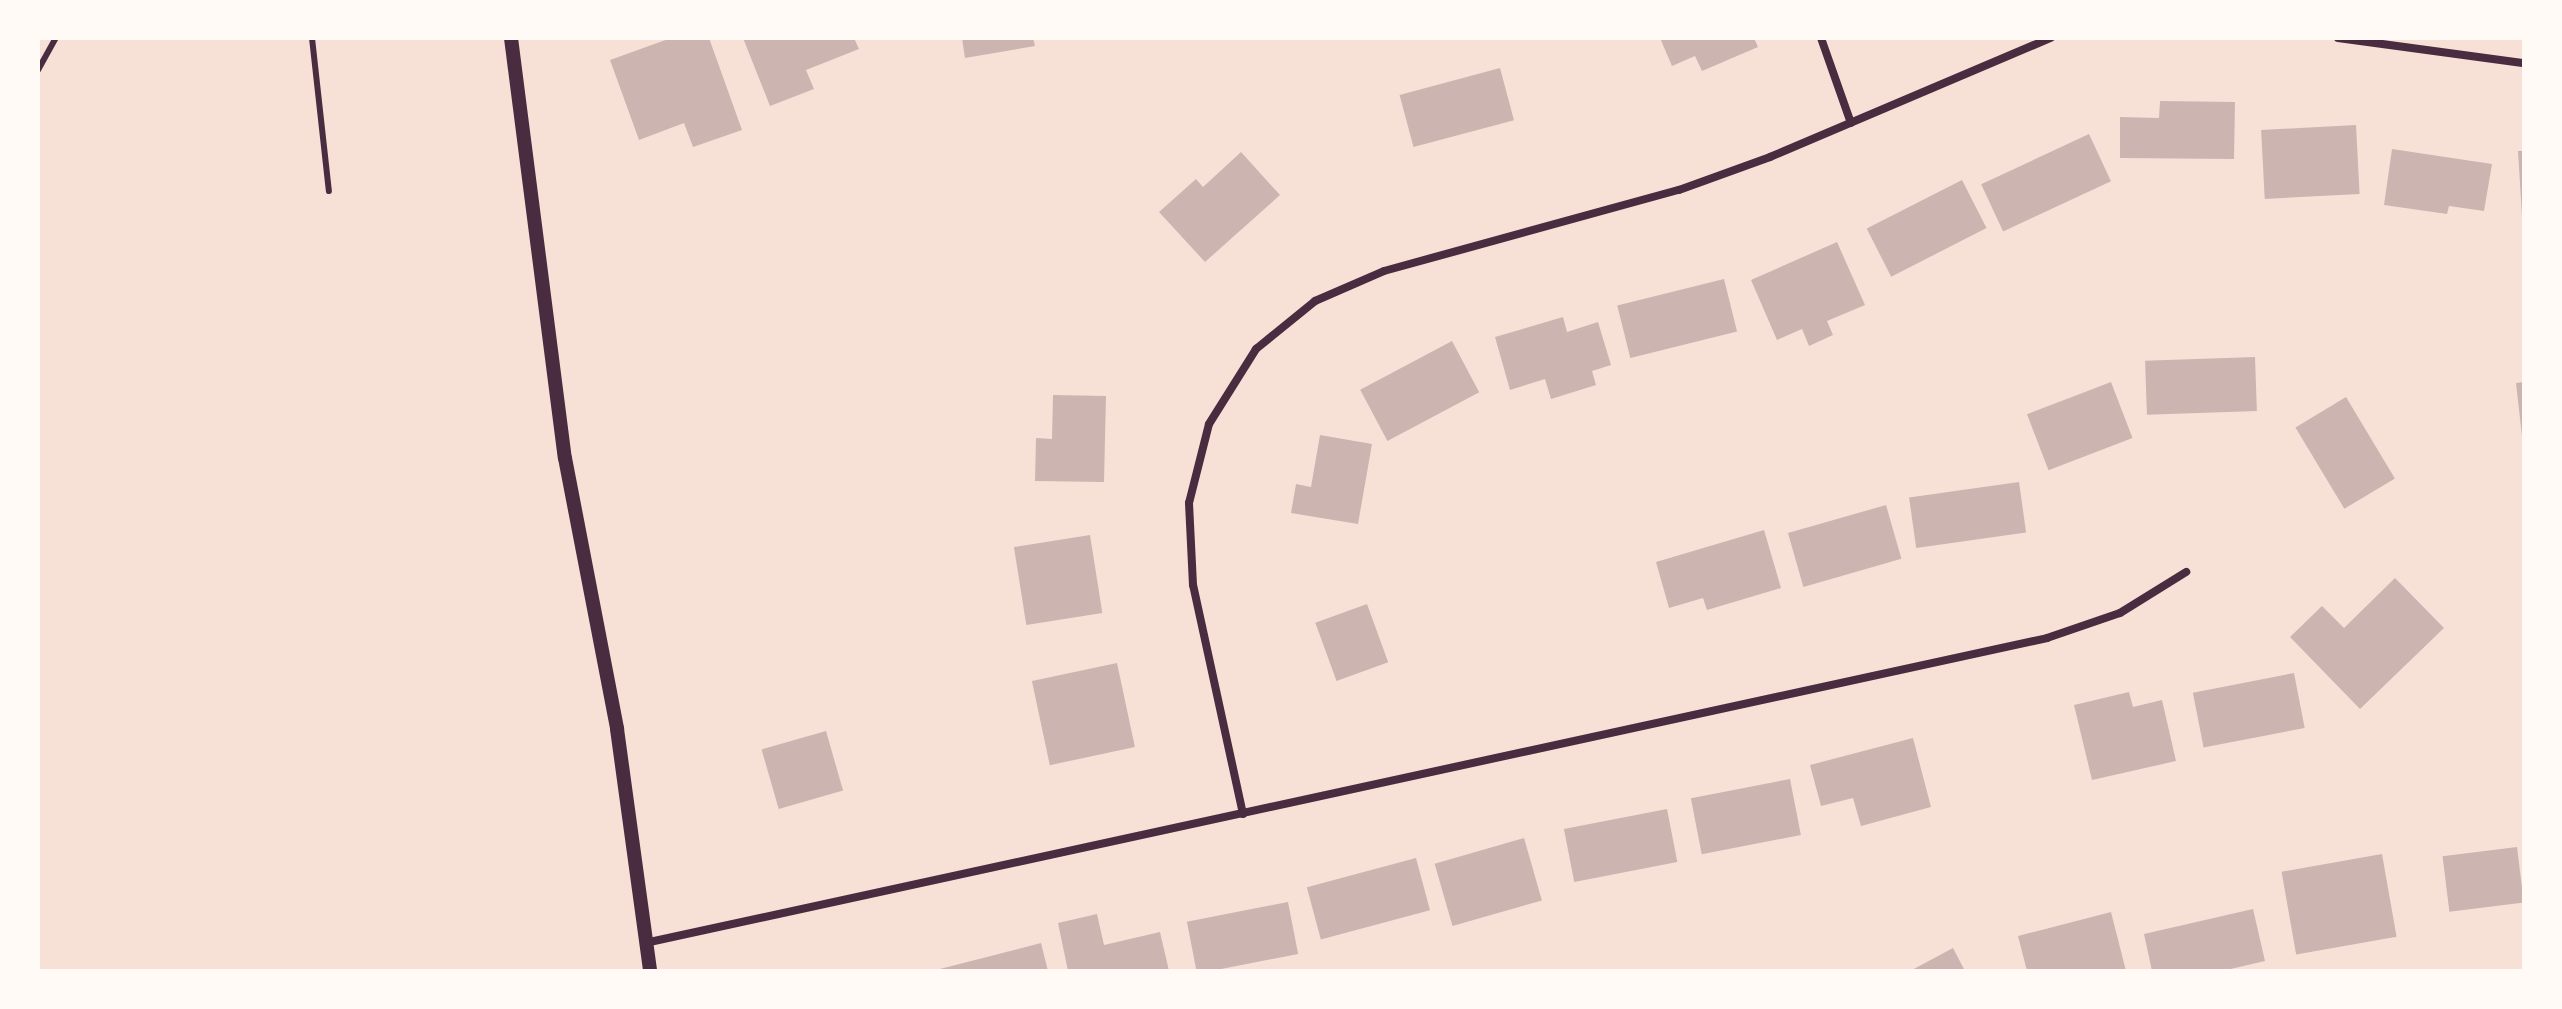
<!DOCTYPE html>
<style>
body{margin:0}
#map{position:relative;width:2562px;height:1009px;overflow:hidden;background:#f7e1d7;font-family:"Alegreya Sans",sans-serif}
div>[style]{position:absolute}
.building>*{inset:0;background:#ccb4b1;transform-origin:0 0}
.service>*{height:6px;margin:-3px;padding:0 3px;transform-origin:3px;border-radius:3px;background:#4a2c40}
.minor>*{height:8px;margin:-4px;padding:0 4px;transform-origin:4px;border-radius:4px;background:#4a2c40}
.tertiary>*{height:14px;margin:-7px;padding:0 7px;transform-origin:7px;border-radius:7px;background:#4a2c40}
span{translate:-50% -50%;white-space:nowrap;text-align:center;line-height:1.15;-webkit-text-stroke:6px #fffaf5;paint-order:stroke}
.frame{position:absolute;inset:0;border:40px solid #fffaf5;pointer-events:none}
</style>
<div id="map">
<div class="building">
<div style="clip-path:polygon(671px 38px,709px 38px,742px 130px,693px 147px,684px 123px,639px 140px,610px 60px)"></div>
<div style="clip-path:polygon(743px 38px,854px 38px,859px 49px,806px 70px,814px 89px,770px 106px)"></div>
<div style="clip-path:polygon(962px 38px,1033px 38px,1035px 46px,965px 58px)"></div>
<div style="clip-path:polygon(1660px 38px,1754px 38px,1758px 47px,1702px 71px,1695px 56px,1672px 66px)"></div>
<div style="left:1500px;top:68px;width:54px;height:104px;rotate:75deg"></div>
<div style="clip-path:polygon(2160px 101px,2235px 102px,2234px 159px,2120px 158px,2120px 117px,2159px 118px)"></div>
<div style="left:2356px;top:125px;width:69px;height:95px;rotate:87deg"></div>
<div style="left:2089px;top:134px;width:52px;height:119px;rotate:65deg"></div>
<div style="clip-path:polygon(2392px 149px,2492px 164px,2484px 211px,2449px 206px,2447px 214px,2384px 205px)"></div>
<div style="clip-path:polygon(2518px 151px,2524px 151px,2524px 216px,2522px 216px)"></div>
<div style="clip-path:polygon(1241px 152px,1280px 195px,1205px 262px,1159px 212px,1196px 179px,1203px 187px)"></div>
<div style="left:1962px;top:180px;width:54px;height:107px;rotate:63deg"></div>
<div style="clip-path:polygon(1837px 242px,1865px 305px,1827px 321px,1833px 335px,1809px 346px,1802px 329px,1777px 340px,1751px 280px)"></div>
<div style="left:1724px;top:279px;width:54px;height:110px;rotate:76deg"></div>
<div style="clip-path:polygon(1563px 317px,1567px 332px,1598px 322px,1611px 365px,1592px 371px,1596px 385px,1551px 399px,1545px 379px,1510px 390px,1495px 337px)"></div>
<div style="left:1452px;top:341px;width:58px;height:104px;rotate:62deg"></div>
<div style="left:2255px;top:357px;width:54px;height:110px;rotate:88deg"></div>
<div style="left:2111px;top:382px;width:60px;height:90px;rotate:69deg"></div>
<div style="clip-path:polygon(2524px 382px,2524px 436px,2522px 436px,2516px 383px)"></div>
<div style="clip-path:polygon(1053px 395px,1106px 396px,1104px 482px,1035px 481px,1036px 438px,1052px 439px)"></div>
<div style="left:2346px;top:397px;width:95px;height:59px;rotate:59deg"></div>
<div style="clip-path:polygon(1320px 435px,1372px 444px,1358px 524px,1291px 513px,1296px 484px,1311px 487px)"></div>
<div style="left:2019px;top:482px;width:51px;height:111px;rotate:82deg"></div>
<div style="left:1886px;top:505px;width:56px;height:102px;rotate:74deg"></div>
<div style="clip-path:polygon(1764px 530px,1781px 588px,1707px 610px,1703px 598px,1669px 608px,1656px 562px)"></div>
<div style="left:1090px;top:535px;width:79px;height:77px;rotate:81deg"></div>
<div style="clip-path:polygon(2395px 578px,2444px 628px,2360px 709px,2290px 637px,2322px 606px,2344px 628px)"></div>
<div style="left:1367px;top:604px;width:62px;height:55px;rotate:70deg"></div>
<div style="left:1117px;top:663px;width:86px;height:87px;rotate:78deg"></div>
<div style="left:2294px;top:673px;width:56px;height:103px;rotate:79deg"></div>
<div style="clip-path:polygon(2129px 692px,2133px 707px,2162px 700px,2176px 761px,2092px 780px,2074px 705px)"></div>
<div style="left:826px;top:731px;width:62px;height:67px;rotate:74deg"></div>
<div style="clip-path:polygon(1913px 738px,1931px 807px,1861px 826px,1853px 798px,1821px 806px,1810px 765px)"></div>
<div style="left:1790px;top:779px;width:57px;height:101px;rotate:79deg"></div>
<div style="left:1667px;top:809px;width:54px;height:105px;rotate:79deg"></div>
<div style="left:1524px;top:838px;width:65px;height:93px;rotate:74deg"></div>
<div style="left:2517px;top:847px;width:56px;height:75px;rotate:83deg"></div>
<div style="left:2382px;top:854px;width:84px;height:102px;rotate:80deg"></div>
<div style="left:1416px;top:858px;width:54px;height:113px;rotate:75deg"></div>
<div style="left:1288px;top:902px;width:53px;height:103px;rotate:79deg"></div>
<div style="clip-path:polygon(2253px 909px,2265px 961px,2222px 971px,2152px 971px,2144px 934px)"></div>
<div style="clip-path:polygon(2111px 912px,2126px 971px,2027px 971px,2018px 936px)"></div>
<div style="clip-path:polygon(1097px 914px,1104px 945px,1160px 932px,1169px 971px,1068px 971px,1058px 923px)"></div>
<div style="clip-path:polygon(1041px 943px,1048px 971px,936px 971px,936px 970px)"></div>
<div style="clip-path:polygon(1953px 948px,1965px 971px,1910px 971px)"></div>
</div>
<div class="service">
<div style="left:312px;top:38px;width:154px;rotate:83.7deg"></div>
<div style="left:38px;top:70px;width:37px;rotate:-61deg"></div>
</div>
<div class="minor">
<div style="left:1821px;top:38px;width:90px;rotate:70.6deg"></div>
<div style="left:2338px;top:38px;width:188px;rotate:7.7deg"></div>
<div style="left:1243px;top:814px;width:234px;rotate:-102.3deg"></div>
<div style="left:1193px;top:585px;width:82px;rotate:-92.8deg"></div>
<div style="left:1189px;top:503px;width:81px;rotate:-75.8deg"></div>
<div style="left:1209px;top:424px;width:89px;rotate:-57.9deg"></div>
<div style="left:1256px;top:349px;width:76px;rotate:-39.1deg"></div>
<div style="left:1315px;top:301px;width:75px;rotate:-23.5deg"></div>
<div style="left:1384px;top:271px;width:306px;rotate:-15.4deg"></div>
<div style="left:1679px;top:190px;width:97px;rotate:-19.9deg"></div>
<div style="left:1770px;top:157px;width:305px;rotate:-23deg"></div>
<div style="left:645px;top:943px;width:1435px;rotate:-12.27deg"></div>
<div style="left:2047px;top:638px;width:77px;rotate:-18.9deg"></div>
<div style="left:2120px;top:613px;width:78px;rotate:-31.8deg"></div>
</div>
<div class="tertiary">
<div style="left:511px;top:38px;width:423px;rotate:82.7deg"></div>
<div style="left:565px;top:458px;width:276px;rotate:79.1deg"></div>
<div style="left:617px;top:729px;width:244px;rotate:82.2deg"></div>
</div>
<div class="frame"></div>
</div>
